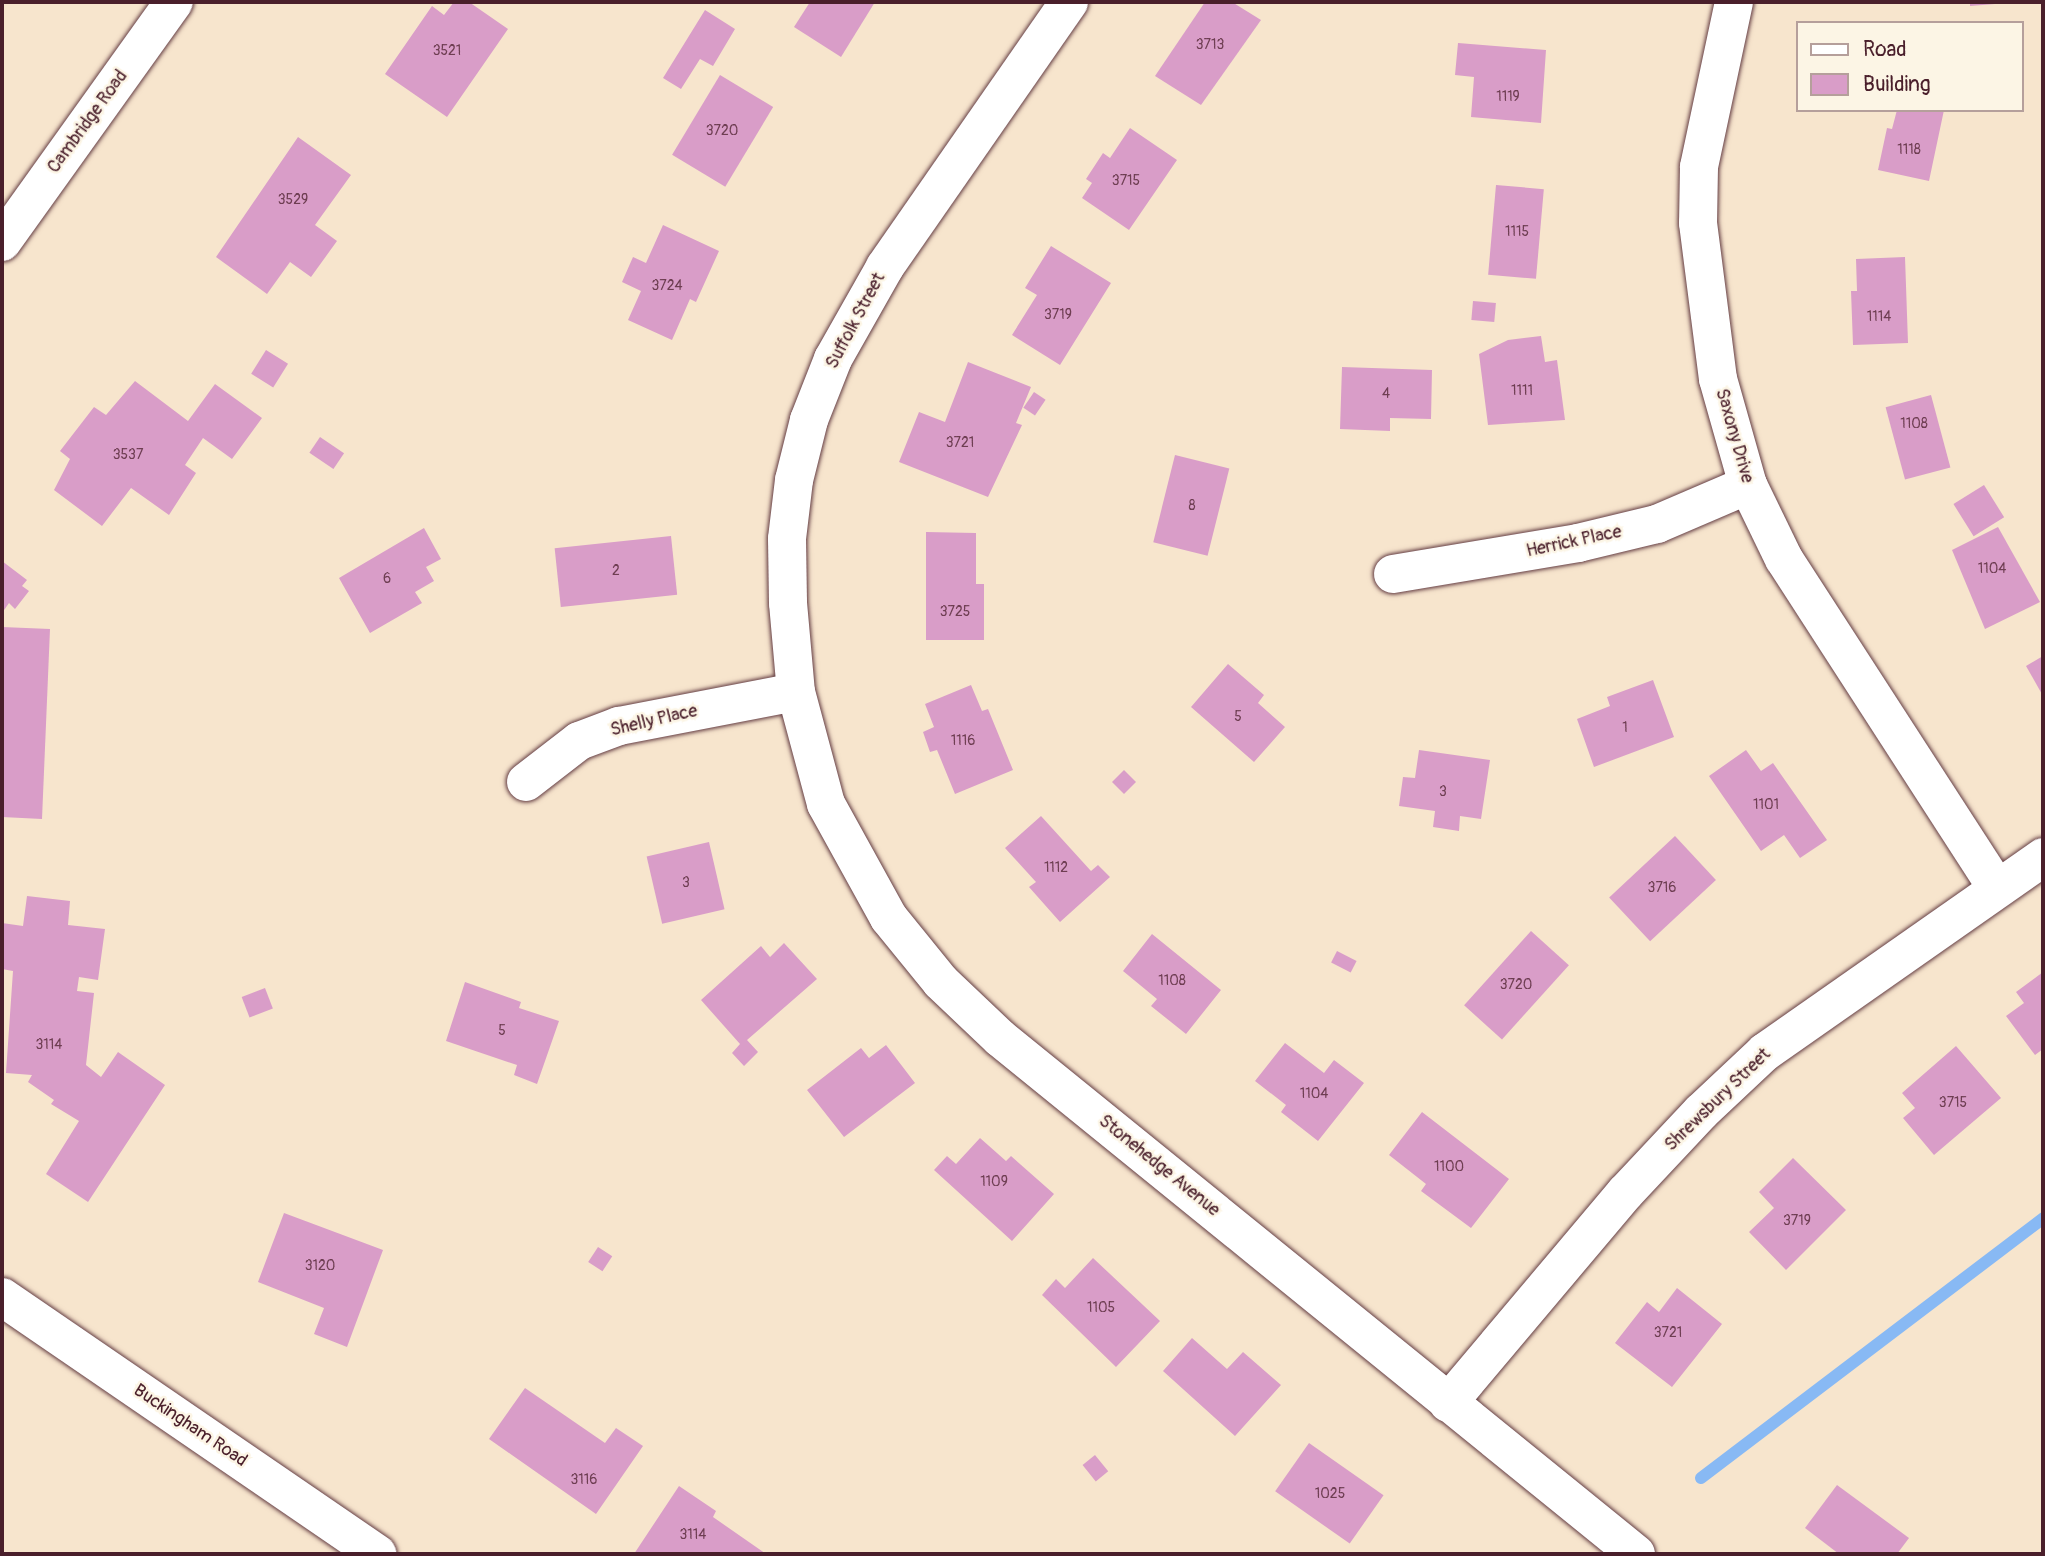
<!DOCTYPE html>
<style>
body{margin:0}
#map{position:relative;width:2045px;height:1556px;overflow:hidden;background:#f7e5cd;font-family:Pangolin,sans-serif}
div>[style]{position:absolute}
.stream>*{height:12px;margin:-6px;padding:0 6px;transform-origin:6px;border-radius:6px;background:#88b9f4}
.building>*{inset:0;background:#d99dc8;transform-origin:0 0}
.roads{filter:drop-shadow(0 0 2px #643d43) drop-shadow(0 0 2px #643d43)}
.street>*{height:38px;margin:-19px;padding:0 19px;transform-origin:19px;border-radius:19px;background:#fff}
span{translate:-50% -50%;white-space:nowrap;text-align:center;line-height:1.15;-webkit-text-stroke:5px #fcf5e5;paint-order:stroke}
.number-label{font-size:14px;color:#6e3e52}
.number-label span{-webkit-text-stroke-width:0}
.street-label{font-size:18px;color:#4a1f2b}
.frame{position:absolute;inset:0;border:4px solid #4a1f2b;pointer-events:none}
.legend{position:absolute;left:1796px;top:21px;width:228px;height:91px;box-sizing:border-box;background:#fcf5e5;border:2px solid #b59f9b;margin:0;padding:9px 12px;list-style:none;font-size:21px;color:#4a1f2b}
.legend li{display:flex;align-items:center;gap:14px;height:35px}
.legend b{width:35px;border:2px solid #b59f9b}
</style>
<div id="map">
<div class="stream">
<div style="left:1701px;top:1478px;width:430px;rotate:-37.2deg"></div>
</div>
<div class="building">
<div style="clip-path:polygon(454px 2px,469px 2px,508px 29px,447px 117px,385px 74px,432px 6px,444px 15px)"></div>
<div style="clip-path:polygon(810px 2px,875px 2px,841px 57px,794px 27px)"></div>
<div style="clip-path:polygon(1205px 2px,1232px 2px,1261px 20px,1201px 105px,1155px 76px)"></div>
<div style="clip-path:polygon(1970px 2px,1995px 2px,1995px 4px,1970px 6px)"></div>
<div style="clip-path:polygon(705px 10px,735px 29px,713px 66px,700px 59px,681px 89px,663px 78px)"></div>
<div style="clip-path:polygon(1458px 43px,1546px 50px,1541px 123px,1471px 117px,1474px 77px,1455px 75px)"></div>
<div style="left:720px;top:75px;width:62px;height:93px;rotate:31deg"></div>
<div style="clip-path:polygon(1897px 110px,1944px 110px,1929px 181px,1878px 170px,1887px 128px,1892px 129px)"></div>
<div style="clip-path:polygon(1130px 128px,1177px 160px,1129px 230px,1082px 198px,1092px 183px,1086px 179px,1103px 153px,1110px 158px)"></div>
<div style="clip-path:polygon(298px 137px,351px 175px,315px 225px,337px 241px,311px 277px,290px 262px,267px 294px,216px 257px)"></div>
<div style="left:1496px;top:185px;width:48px;height:90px;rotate:5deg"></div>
<div style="clip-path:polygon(663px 225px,719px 251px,696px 302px,690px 299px,672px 340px,628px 320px,641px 291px,622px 282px,633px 257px,646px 263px)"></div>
<div style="clip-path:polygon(1051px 246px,1111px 283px,1060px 365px,1012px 335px,1037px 295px,1025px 288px)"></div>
<div style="clip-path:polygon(1905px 257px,1908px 343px,1853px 345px,1851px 291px,1857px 291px,1856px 259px)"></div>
<div style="left:1473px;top:301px;width:23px;height:19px;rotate:5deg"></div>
<div style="clip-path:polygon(1541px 336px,1545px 362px,1557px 360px,1565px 420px,1488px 425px,1479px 354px,1508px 340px)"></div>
<div style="left:266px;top:350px;width:26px;height:28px;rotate:32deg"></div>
<div style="clip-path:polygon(968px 362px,1031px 387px,1016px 423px,1022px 425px,988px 497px,899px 462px,919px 412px,945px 422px)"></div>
<div style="clip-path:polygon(1342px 367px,1432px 370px,1431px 419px,1390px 418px,1390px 431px,1340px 429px)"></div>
<div style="clip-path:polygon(135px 381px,188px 421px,215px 384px,262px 418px,232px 459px,203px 438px,185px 465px,196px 473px,169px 515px,131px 488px,102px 526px,54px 490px,70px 459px,60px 451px,94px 407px,106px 415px)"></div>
<div style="left:1034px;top:392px;width:14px;height:19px;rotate:34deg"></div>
<div style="left:1931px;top:395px;width:75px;height:47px;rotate:75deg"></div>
<div style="left:320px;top:437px;width:29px;height:19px;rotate:34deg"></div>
<div style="left:1175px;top:455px;width:56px;height:90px;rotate:14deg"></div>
<div style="left:1984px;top:485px;width:38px;height:36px;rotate:58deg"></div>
<div style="clip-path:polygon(1998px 527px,2040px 602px,1985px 629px,1952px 550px)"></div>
<div style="clip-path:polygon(424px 528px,441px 559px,426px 567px,434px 581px,415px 592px,422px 603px,370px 633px,339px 578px)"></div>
<div style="clip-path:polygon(926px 532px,976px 533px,976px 584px,984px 584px,984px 640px,926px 640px)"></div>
<div style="left:671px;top:536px;width:59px;height:117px;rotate:84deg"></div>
<div style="clip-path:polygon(2px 561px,27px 580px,22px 586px,29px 591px,15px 609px,9px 603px,2px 613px)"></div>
<div style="clip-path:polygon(2px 627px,50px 629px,42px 819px,2px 817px)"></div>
<div style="clip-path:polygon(2043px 656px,2043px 696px,2026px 666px)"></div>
<div style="clip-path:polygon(1228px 664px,1264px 695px,1258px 703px,1285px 727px,1254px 762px,1191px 707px)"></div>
<div style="clip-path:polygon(1653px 680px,1674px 737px,1594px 767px,1577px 719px,1610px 706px,1607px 697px)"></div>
<div style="clip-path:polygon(971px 685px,982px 711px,988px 709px,1013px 770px,955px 794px,937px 750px,930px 752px,923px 732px,934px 727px,925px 704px)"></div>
<div style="clip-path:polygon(1419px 750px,1490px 760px,1481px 819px,1460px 816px,1459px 831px,1433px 827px,1435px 811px,1399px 806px,1403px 777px,1415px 778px)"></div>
<div style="clip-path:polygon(1746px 750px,1761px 771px,1773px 763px,1827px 840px,1800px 858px,1784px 835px,1761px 851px,1709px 776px)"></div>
<div style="left:1124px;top:770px;width:17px;height:17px;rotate:45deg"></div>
<div style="clip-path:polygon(1041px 816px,1091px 871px,1098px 865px,1110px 877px,1060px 922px,1029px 887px,1036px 882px,1005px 848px)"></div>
<div style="left:1675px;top:836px;width:60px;height:90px;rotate:47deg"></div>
<div style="left:709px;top:842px;width:69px;height:64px;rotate:77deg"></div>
<div style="clip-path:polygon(27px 896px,70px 901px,68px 925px,105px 929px,98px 980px,79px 977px,77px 991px,94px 993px,86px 1065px,101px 1077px,118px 1052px,165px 1085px,88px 1202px,46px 1174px,79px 1121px,51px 1104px,54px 1100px,28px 1082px,32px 1075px,6px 1073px,13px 971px,2px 969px,2px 923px,23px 926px)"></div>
<div style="left:1531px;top:931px;width:51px;height:100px;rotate:42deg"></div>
<div style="clip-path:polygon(1152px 934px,1221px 990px,1186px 1034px,1151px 1006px,1157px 999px,1123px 971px)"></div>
<div style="clip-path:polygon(784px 943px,817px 979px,747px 1040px,758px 1052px,744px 1066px,732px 1053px,740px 1044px,701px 1000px,761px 946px,770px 957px)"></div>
<div style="left:1337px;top:951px;width:22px;height:13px;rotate:27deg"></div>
<div style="clip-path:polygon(2043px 972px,2043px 1049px,2035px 1055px,2006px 1016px,2024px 1003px,2016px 992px)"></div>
<div style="clip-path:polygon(465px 982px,521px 1002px,519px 1008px,559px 1021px,537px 1084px,514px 1075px,517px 1065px,446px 1041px)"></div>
<div style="left:265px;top:988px;width:22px;height:25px;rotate:69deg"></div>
<div style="clip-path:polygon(1285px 1043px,1324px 1073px,1334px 1060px,1364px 1083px,1318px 1141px,1281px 1112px,1286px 1105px,1255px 1081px)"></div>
<div style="clip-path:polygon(886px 1045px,915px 1083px,844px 1137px,807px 1090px,861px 1048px,869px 1058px)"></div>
<div style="clip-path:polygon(1956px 1046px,2001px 1098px,1934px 1155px,1903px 1118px,1915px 1108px,1902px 1093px)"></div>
<div style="clip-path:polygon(1422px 1112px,1509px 1179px,1471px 1228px,1421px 1191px,1426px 1184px,1389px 1155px)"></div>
<div style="clip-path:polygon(980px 1138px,1006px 1161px,1011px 1156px,1054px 1194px,1012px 1241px,934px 1170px,947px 1156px,956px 1164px)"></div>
<div style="clip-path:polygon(1793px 1158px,1846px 1210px,1786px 1270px,1749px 1232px,1774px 1208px,1759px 1192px)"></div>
<div style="clip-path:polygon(284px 1213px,383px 1250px,347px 1347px,314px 1334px,324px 1308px,258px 1282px)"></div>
<div style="left:598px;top:1247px;width:17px;height:18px;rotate:33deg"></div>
<div style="clip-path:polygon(1093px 1258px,1160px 1321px,1116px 1367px,1042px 1295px,1056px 1279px,1065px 1288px)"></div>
<div style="clip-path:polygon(1677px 1288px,1722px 1324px,1672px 1387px,1615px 1343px,1647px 1302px,1659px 1312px)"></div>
<div style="clip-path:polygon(1192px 1338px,1227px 1369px,1243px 1352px,1281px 1385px,1235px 1436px,1163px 1371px)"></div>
<div style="clip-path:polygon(525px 1388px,605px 1443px,616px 1428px,643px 1446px,596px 1514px,489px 1439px)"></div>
<div style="left:1309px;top:1443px;width:91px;height:59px;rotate:35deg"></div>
<div style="left:1095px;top:1455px;width:21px;height:16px;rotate:51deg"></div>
<div style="clip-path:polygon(1837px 1485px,1909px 1538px,1897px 1554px,1839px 1554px,1805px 1528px)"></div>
<div style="clip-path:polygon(679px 1486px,716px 1511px,713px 1517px,766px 1554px,634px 1554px)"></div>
</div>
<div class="roads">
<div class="street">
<div style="left:1069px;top:2px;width:323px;rotate:124.8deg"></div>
<div style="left:885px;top:267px;width:106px;rotate:119.5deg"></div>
<div style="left:833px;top:359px;width:66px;rotate:111.5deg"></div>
<div style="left:809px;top:420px;width:62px;rotate:104deg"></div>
<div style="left:794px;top:480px;width:59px;rotate:96.8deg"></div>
<div style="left:787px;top:539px;width:64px;rotate:89.1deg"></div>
<div style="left:788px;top:603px;width:89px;rotate:84.9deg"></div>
<div style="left:796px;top:692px;width:116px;rotate:75deg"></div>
<div style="left:826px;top:804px;width:130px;rotate:61.1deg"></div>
<div style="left:889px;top:918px;width:82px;rotate:50.9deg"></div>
<div style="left:941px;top:982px;width:81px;rotate:43.5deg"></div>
<div style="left:1000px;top:1038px;width:819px;rotate:39.05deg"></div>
<div style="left:1734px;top:2px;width:169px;rotate:102deg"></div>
<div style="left:1699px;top:167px;width:56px;rotate:91deg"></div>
<div style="left:1698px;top:223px;width:157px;rotate:82.7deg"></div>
<div style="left:1718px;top:379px;width:110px;rotate:74.2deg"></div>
<div style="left:1748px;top:485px;width:82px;rotate:64.1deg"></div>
<div style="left:1784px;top:559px;width:392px;rotate:57.1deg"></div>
<div style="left:2px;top:242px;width:295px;rotate:-54.4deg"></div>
<div style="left:1393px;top:574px;width:188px;rotate:-9.5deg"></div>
<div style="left:1578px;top:543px;width:81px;rotate:-13.5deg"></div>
<div style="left:1657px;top:524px;width:99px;rotate:-23.2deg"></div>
<div style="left:526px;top:782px;width:67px;rotate:-37.7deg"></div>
<div style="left:579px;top:741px;width:43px;rotate:-20.6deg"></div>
<div style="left:619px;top:726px;width:180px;rotate:-10.9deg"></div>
<div style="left:2px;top:1297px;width:455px;rotate:34.4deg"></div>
<div style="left:1448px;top:1403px;width:275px;rotate:-49.9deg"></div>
<div style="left:1625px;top:1193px;width:111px;rotate:-46.8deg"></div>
<div style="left:1701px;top:1112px;width:88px;rotate:-43.2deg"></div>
<div style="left:1765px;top:1052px;width:340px;rotate:-35deg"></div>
</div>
</div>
<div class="number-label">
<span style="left:1210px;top:45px">3713</span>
<span style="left:447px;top:51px">3521</span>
<span style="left:1508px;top:97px">1119</span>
<span style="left:722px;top:131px">3720</span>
<span style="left:1909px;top:150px">1118</span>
<span style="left:1126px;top:181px">3715</span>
<span style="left:293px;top:200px">3529</span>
<span style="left:1517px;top:232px">1115</span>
<span style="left:667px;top:286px">3724</span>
<span style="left:1058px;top:315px">3719</span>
<span style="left:1879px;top:317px">1114</span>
<span style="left:1522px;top:391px">1111</span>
<span style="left:1386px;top:394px">4</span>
<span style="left:1914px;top:424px">1108</span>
<span style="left:960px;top:443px">3721</span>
<span style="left:128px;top:455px">3537</span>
<span style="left:1192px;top:506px">8</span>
<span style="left:1992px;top:569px">1104</span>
<span style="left:616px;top:571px">2</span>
<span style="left:387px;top:579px">6</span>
<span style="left:955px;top:612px">3725</span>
<span style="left:1238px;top:717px">5</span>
<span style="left:1625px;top:728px">1</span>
<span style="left:963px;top:741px">1116</span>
<span style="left:1443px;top:792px">3</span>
<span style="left:1766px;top:805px">1101</span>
<span style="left:1056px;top:868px">1112</span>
<span style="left:686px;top:883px">3</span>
<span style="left:1662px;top:888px">3716</span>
<span style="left:1172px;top:981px">1108</span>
<span style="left:1516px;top:985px">3720</span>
<span style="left:502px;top:1031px">5</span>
<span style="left:49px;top:1045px">3114</span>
<span style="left:1314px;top:1094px">1104</span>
<span style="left:1953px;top:1103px">3715</span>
<span style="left:1449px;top:1167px">1100</span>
<span style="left:994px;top:1182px">1109</span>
<span style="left:1797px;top:1221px">3719</span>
<span style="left:320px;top:1266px">3120</span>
<span style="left:1101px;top:1308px">1105</span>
<span style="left:1668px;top:1333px">3721</span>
<span style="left:584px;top:1480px">3116</span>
<span style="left:1330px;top:1494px">1025</span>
<span style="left:693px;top:1535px">3114</span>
</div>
<div class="street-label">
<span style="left:88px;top:122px;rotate:-54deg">Cambridge Road</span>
<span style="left:856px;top:321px;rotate:-62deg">Suffolk Street</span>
<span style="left:1734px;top:436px;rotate:74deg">Saxony Drive</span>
<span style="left:1574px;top:542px;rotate:-12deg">Herrick Place</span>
<span style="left:654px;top:721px;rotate:-13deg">Shelly Place</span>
<span style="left:1718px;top:1100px;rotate:-44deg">Shrewsbury Street</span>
<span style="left:1159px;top:1166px;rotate:39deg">Stonehedge Avenue</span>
<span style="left:190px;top:1426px;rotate:34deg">Buckingham Road</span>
</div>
<div class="frame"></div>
<ul class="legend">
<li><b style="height:9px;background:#fff"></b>Road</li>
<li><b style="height:19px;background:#d99dc8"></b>Building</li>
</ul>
</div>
